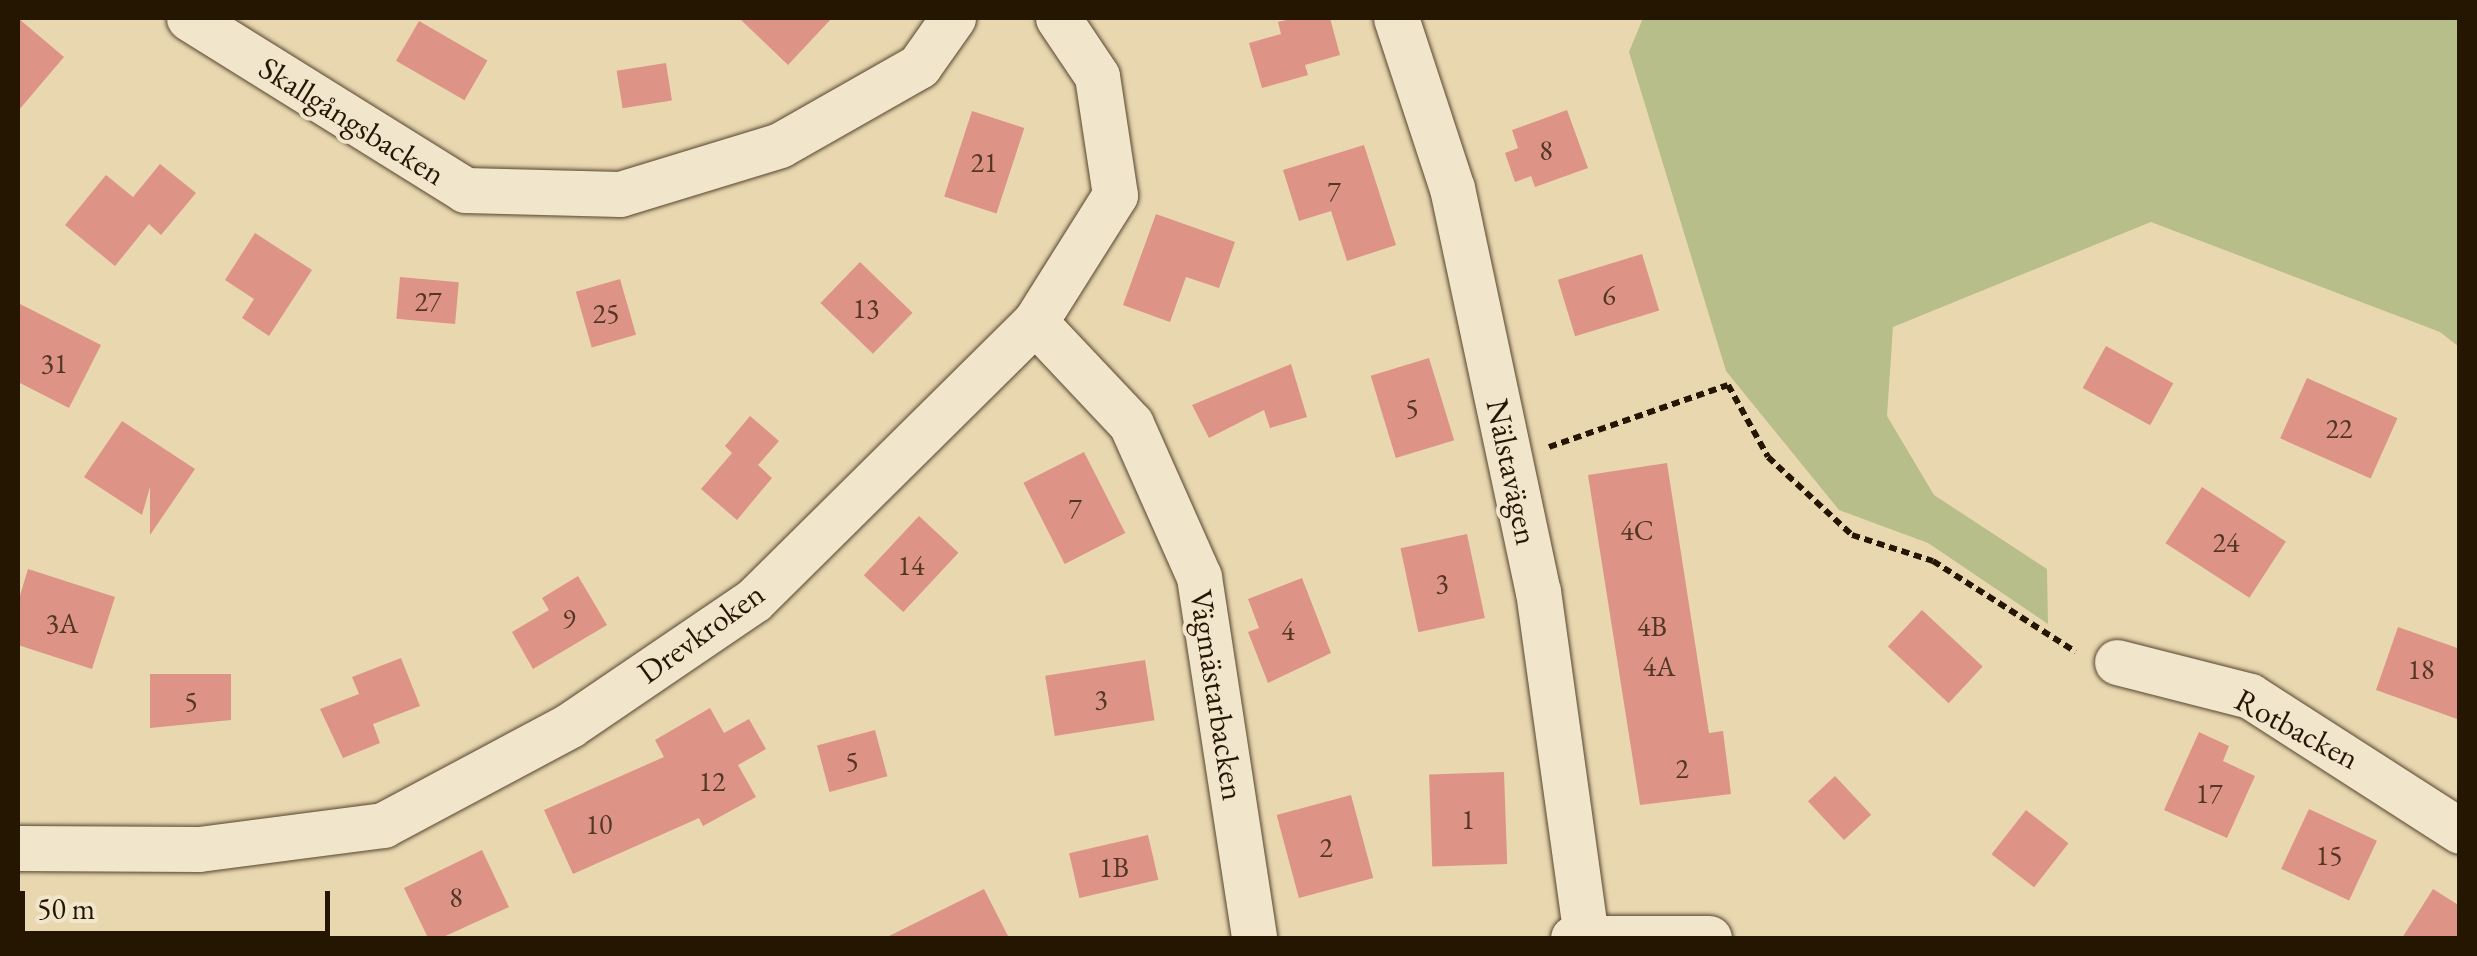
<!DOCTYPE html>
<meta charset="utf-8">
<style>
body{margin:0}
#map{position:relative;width:2477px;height:956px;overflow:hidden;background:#e9d7b0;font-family:"EB Garamond",serif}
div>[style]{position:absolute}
.green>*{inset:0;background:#b8be8a}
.building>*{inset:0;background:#dd9486;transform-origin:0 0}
.path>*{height:6px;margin-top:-3px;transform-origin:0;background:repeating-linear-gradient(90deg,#251602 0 8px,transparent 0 13px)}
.roads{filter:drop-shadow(0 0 2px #56462e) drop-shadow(0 0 2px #56462e)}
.street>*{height:45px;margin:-22.5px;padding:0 22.5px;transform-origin:22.5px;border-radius:22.5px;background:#f1e5cc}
span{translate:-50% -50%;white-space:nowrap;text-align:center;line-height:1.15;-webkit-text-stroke:8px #f1e5cc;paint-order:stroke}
.number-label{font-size:28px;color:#533623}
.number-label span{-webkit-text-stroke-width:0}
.street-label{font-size:32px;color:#251602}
.frame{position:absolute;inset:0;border:20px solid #251602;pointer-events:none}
.scale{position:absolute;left:20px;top:891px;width:310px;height:45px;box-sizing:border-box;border:5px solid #251602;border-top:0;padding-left:12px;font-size:30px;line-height:35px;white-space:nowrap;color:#251602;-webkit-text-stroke:8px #f1e5cc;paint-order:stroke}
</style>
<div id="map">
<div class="green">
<div style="clip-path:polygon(1643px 18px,2459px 18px,2459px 347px,2440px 332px,2151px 222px,1893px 327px,1887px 416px,1934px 495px,2047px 569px,2048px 624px,1928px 543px,1839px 510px,1726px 371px,1629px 52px)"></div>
</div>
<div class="building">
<div style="clip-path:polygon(18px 18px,64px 57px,18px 111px)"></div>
<div style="clip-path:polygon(739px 18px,832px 18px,788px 65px)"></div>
<div style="clip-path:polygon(1295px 18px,1330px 18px,1340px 55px,1305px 65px,1308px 75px,1262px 88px,1249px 43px,1281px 34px,1278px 22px)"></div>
<div style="left:419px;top:21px;width:79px;height:46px;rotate:30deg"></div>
<div style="left:666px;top:63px;width:38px;height:50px;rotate:81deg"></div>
<div style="clip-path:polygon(1567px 110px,1588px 168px,1535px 187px,1531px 176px,1515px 182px,1505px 153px,1518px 148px,1512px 130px)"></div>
<div style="left:972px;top:111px;width:55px;height:90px;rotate:18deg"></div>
<div style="clip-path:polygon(1364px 145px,1396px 245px,1347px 261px,1331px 211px,1299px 221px,1283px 170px)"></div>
<div style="clip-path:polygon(160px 164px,196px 193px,161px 235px,149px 224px,115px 266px,65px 225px,106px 175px,133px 197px)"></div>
<div style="clip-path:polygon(1156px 214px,1235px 242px,1219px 288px,1186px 277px,1170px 322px,1123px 305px)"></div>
<div style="clip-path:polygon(255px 233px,312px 270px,269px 336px,242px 318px,254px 299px,225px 280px)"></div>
<div style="left:1642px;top:254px;width:59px;height:88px;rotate:73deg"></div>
<div style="left:860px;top:262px;width:73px;height:57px;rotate:44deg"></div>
<div style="left:400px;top:277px;width:59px;height:42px;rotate:5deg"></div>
<div style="left:620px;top:279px;width:58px;height:46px;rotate:74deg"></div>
<div style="clip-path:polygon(18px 303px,101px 345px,69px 408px,18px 382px)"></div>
<div style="left:2106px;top:346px;width:77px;height:48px;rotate:29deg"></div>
<div style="left:1429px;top:358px;width:86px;height:61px;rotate:73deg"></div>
<div style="clip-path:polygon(1291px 364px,1307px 417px,1270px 428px,1264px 410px,1209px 438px,1192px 405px)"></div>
<div style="left:2307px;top:378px;width:99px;height:66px;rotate:24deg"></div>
<div style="clip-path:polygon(750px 416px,779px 441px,758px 465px,772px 478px,737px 520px,701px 489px,732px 453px,725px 446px)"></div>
<div style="clip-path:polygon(122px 421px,195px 469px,150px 535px,150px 487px,142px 515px,84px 477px)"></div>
<div style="left:1084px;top:452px;width:91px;height:68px;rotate:63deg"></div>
<div style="clip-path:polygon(1667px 463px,1709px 733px,1723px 731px,1731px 794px,1640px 805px,1588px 475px)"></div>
<div style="left:2202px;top:487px;width:100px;height:67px;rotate:33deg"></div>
<div style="left:919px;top:516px;width:54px;height:81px;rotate:43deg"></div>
<div style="left:1467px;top:534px;width:86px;height:68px;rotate:78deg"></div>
<div style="clip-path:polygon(28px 569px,115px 597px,92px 669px,18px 645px,18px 602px)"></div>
<div style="clip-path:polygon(578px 576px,607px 625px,533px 669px,512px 632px,549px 610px,542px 598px)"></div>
<div style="clip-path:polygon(1302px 578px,1331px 653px,1268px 683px,1248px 632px,1259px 628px,1248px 599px)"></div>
<div style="left:1922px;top:610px;width:83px;height:50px;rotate:43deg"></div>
<div style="clip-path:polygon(2398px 627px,2460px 649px,2460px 720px,2376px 690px)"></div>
<div style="clip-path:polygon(401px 658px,420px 706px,373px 724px,380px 743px,343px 758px,320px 709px,359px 694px,352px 677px)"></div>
<div style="left:1145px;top:660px;width:61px;height:101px;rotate:81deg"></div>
<div style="clip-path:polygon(150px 674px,231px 674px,231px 720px,150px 728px)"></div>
<div style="clip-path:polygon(710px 708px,724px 733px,749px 719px,766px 749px,738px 765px,756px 797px,703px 826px,699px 818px,573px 874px,544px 810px,664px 757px,655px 740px)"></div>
<div style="left:875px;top:730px;width:48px;height:60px;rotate:75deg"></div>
<div style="clip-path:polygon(2199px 732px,2229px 746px,2223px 761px,2255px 776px,2227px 838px,2164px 810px)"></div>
<div style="left:1504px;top:772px;width:92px;height:75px;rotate:88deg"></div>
<div style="left:1835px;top:776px;width:53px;height:37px;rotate:47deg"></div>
<div style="left:1351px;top:795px;width:86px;height:77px;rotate:75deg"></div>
<div style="left:2309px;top:809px;width:75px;height:66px;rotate:25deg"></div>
<div style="left:2026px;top:810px;width:54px;height:56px;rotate:38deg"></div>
<div style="left:1148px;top:835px;width:46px;height:81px;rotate:77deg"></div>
<div style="clip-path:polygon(482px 850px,509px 907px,441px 938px,428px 938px,404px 888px)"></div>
<div style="clip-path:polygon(984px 889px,1009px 938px,885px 938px)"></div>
<div style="clip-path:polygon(2433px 889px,2460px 906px,2460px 938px,2402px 938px)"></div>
</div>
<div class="path">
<div style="left:1549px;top:447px;width:189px;rotate:-19.1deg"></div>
<div style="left:1728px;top:385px;width:82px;rotate:60.9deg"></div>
<div style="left:1768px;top:457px;width:115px;rotate:42.9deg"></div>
<div style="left:1852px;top:535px;width:85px;rotate:17.8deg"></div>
<div style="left:1933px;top:561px;width:169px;rotate:32.5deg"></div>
</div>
<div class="roads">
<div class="street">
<div style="left:189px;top:18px;width:325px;rotate:31.9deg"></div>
<div style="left:465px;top:190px;width:155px;rotate:1.5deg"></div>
<div style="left:620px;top:194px;width:167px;rotate:-17deg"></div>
<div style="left:780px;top:145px;width:160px;rotate:-29.6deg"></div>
<div style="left:919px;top:66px;width:59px;rotate:-54.7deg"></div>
<div style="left:1396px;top:18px;width:179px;rotate:71.8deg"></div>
<div style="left:1452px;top:188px;width:412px;rotate:78deg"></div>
<div style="left:1538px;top:591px;width:347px;rotate:82.1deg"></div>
<div style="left:1035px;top:322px;width:140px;rotate:46.7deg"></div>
<div style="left:1131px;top:424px;width:167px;rotate:66deg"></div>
<div style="left:1199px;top:577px;width:365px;rotate:81.3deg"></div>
<div style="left:2117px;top:662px;width:137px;rotate:14.3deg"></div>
<div style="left:2250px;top:696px;width:250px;rotate:32.7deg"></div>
<div style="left:18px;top:848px;width:181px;rotate:0.3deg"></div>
<div style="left:199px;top:849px;width:186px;rotate:-7.4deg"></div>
<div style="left:383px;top:825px;width:212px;rotate:-28.1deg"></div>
<div style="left:570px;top:725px;width:222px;rotate:-34.2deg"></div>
<div style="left:754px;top:600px;width:395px;rotate:-44.7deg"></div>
<div style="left:1035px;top:322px;width:150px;rotate:-57.8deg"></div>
<div style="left:1115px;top:195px;width:120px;rotate:-98.6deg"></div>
<div style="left:1097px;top:76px;width:70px;rotate:-123.9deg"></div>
<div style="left:1573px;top:938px;width:136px"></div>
</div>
</div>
<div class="number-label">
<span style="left:1546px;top:150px">8</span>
<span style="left:984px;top:162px">21</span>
<span style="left:1334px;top:191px">7</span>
<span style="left:1609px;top:295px">6</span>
<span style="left:428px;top:301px">27</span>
<span style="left:866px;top:308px">13</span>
<span style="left:606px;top:313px">25</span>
<span style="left:54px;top:363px">31</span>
<span style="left:1412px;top:408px">5</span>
<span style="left:2339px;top:428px">22</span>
<span style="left:1075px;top:508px">7</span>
<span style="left:1637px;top:530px">4C</span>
<span style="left:2226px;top:542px">24</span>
<span style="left:911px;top:565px">14</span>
<span style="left:1442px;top:583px">3</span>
<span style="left:569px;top:618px">9</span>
<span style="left:62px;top:623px">3A</span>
<span style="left:1652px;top:626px">4B</span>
<span style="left:1288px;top:630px">4</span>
<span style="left:1659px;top:666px">4A</span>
<span style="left:2421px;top:669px">18</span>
<span style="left:1101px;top:699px">3</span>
<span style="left:191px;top:701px">5</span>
<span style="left:852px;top:761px">5</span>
<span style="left:1682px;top:768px">2</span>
<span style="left:712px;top:781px">12</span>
<span style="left:2209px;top:793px">17</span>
<span style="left:1468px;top:819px">1</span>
<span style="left:599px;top:824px">10</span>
<span style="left:1326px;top:847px">2</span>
<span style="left:2329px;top:855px">15</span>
<span style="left:1114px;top:867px">1B</span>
<span style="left:456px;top:897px">8</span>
</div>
<div class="street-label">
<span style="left:352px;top:121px;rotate:32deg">Skallgångsbacken</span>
<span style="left:1512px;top:472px;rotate:78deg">Nälstavägen</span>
<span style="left:701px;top:633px;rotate:-36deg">Drevkroken</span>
<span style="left:1217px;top:695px;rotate:81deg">Vägmästarbacken</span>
<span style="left:2297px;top:729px;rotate:28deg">Rotbacken</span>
</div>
<div class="frame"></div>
<div class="scale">50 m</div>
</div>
